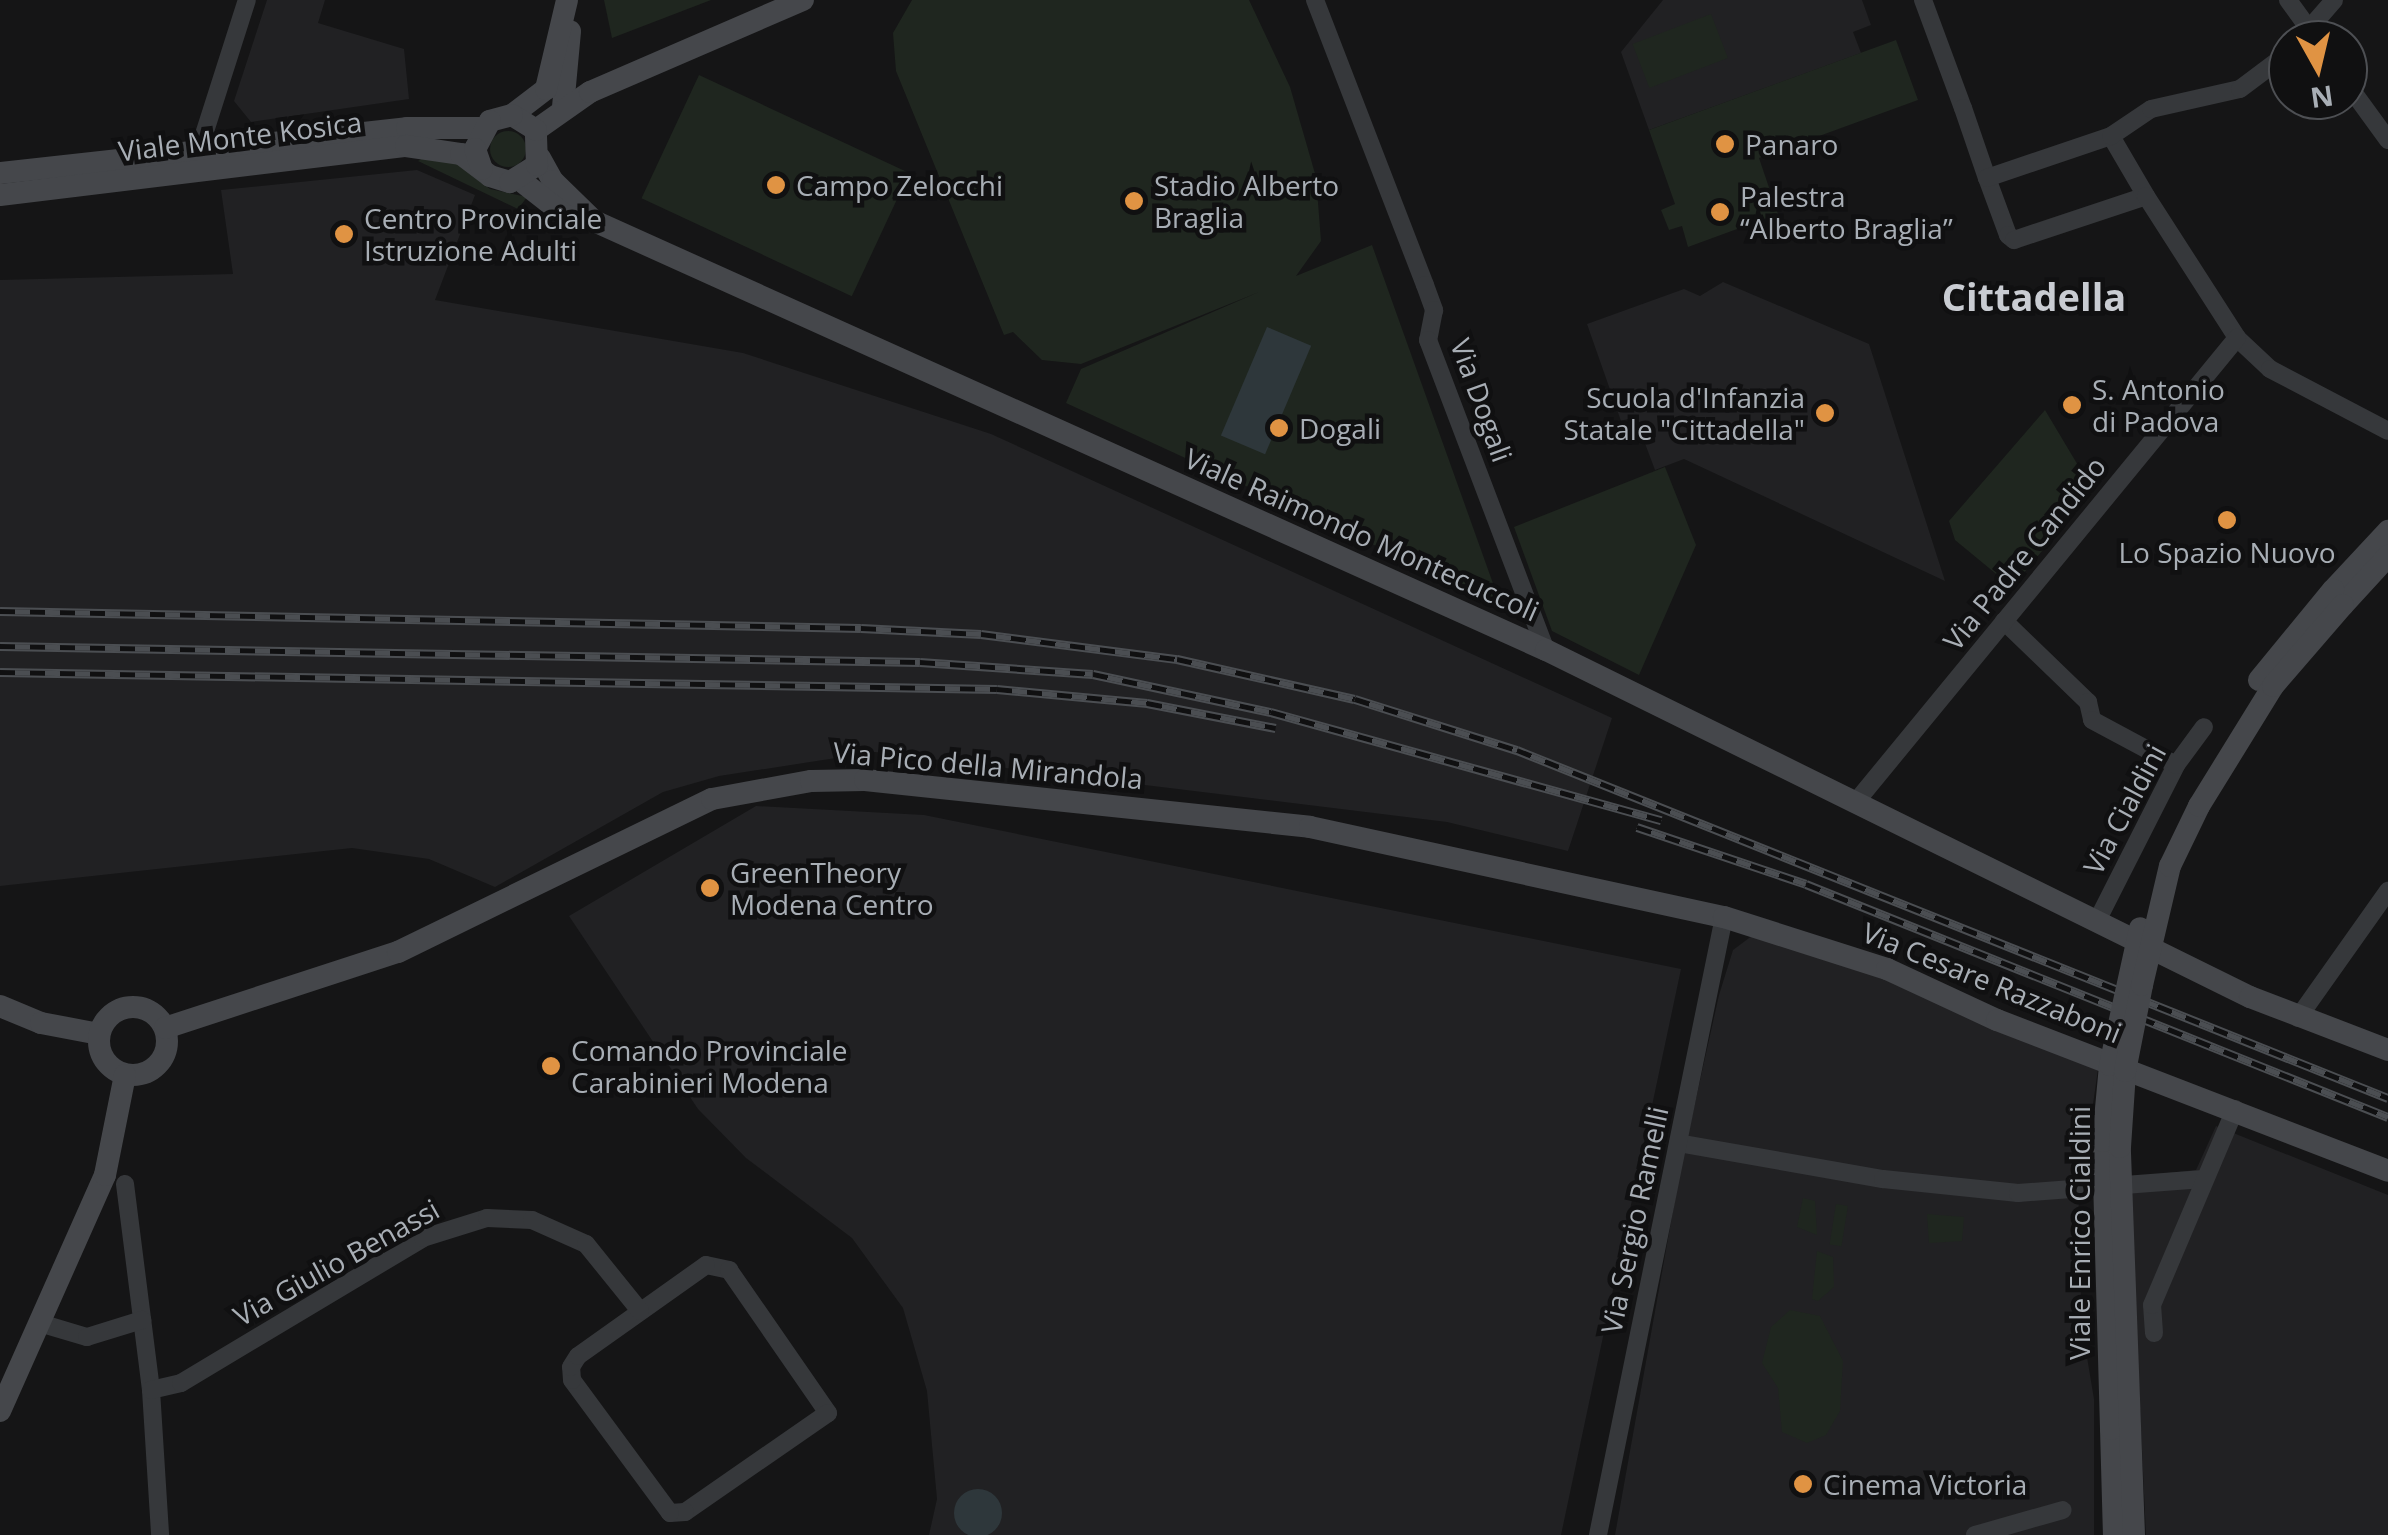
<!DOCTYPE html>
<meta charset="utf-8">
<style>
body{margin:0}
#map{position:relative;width:2388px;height:1535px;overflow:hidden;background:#151516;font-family:"Open Sans",sans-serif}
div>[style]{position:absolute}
.built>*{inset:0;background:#212123}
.green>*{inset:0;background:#1f261f;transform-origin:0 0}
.round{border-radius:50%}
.water>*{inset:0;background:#2e373b;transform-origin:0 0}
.street>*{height:18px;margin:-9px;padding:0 9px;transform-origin:9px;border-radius:9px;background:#36383b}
.secondary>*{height:22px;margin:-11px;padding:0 11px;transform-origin:11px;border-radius:11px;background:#45474b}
.secondary>.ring{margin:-11px;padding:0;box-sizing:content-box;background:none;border:22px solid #45474b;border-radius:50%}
.rail>*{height:9px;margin-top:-4.5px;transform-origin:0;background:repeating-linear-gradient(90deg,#101011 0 15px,#4b4e52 0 30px);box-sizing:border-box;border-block:2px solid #4b4e52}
.secondary-bridge>*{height:22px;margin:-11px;padding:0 11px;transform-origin:11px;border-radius:11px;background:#45474b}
.dots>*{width:28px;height:28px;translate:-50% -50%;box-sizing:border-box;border:5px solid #101011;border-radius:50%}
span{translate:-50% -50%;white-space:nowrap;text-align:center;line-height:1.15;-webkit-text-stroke:9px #101011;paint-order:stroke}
.street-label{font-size:28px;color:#a8aeb5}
.poi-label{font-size:28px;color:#a8aeb5}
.left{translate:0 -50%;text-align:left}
.right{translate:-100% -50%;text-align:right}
.district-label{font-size:38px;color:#c9ccd2;font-weight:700}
.north{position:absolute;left:2268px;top:20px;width:100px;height:100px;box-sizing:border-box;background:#101011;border:2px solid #4d4f53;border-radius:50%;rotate:172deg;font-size:28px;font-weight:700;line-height:40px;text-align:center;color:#a8aeb5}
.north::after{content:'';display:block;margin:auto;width:35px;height:45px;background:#e09343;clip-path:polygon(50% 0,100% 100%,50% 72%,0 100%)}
</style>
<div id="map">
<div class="built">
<div style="clip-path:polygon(267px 0,325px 0,318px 23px,404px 49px,409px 99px,251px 122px,234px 101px)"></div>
<div style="clip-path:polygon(1663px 0,1862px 0,1871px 25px,1853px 32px,1861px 53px,1649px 130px,1621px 52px)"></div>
<div style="clip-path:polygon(417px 170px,475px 195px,435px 300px,743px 353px,991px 434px,1612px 718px,1568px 851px,1447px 822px,875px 752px,719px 776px,663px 792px,495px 887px,429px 859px,352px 848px,0 886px,0 280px,233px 274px,221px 190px)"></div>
<div style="clip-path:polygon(1723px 282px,1869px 344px,1945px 581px,1684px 459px,1655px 470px,1635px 417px,1621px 421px,1587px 324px,1684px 289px,1700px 296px)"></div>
<div style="clip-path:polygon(756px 806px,924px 815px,1681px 969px,1561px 1535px,929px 1535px,937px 1499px,927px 1391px,903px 1308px,852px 1238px,746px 1158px,698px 1109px,569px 916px)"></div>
<div style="clip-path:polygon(1753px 935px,1869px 970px,2098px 1069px,2078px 1210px,2082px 1327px,2094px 1399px,2094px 1535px,1615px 1535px,1681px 1166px,1719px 995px,1733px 950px)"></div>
<div style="clip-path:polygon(2216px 1126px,2388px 1195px,2388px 1535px,2146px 1535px,2129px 1177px,2196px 1170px)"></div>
</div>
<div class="green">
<div style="clip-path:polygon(604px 0,711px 0,612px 38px)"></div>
<div style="clip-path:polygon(912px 0,1249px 0,1290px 87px,1316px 177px,1321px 241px,1296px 276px,1372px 245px,1500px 603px,1066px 403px,1081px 369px,1259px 292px,1081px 364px,1042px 360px,1013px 332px,1004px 335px,896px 71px,893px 33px)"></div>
<div style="left:1711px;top:14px;width:47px;height:84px;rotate:69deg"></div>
<div style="clip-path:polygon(1896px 40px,1918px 100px,1759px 158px,1778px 214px,1688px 247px,1682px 226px,1669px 230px,1661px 210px,1675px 204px,1649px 130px)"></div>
<div style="left:699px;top:75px;width:232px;height:136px;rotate:25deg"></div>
<div class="round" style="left:490px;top:131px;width:36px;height:36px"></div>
<div style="clip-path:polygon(426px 156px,456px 163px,490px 189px,527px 197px,518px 209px,418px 161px)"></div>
<div style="clip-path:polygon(2045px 410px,2079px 467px,2099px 483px,2012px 587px,1955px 540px,1949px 521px)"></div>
<div style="clip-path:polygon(1665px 467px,1696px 545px,1639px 675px,1552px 631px,1514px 527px)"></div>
<div style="clip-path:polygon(1803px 1198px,1815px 1201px,1817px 1235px,1797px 1227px)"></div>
<div style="left:1836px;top:1204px;width:12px;height:41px;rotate:9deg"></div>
<div style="clip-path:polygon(1927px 1214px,1964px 1217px,1962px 1241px,1929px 1243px)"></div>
<div style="clip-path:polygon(1817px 1251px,1833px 1257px,1834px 1287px,1818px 1301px,1812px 1299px)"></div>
<div style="clip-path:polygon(1790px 1310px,1820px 1316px,1843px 1361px,1840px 1411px,1826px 1435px,1807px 1443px,1782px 1432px,1778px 1388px,1762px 1363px,1771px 1327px)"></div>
</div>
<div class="water">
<div style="left:1267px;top:327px;width:48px;height:118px;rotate:23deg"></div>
<div class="round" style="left:954px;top:1489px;width:48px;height:48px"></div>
</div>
<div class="street">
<div style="left:1315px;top:0;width:305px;rotate:68.9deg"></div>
<div style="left:1425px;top:285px;width:27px;rotate:70deg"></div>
<div style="left:1434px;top:310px;width:31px;rotate:101deg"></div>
<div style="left:1428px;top:340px;width:332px;rotate:69.2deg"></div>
<div style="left:1923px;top:0;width:115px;rotate:69.7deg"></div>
<div style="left:1963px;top:108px;width:74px;rotate:71.1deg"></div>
<div style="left:1987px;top:178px;width:61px;rotate:69.8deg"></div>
<div style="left:2008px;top:235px;width:8px;rotate:40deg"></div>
<div style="left:2014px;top:240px;width:139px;rotate:-18.4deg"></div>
<div style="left:2146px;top:196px;width:69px;rotate:-120.3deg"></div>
<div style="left:2111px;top:136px;width:131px;rotate:161.3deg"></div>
<div style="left:2288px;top:0;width:49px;rotate:54.1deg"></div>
<div style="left:2309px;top:29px;width:38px;rotate:-49deg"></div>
<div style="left:2348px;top:85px;width:68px;rotate:54deg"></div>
<div style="left:2111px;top:136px;width:48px;rotate:-34deg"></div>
<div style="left:2151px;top:109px;width:91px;rotate:-12.7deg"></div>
<div style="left:2240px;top:89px;width:60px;rotate:-36.9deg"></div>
<div style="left:199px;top:150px;width:157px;rotate:-72.3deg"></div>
<div style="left:2146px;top:196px;width:169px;rotate:57.3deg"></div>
<div style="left:2237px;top:338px;width:45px;rotate:43.2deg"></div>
<div style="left:2270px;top:369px;width:133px;rotate:27.7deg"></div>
<div style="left:2004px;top:621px;width:117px;rotate:44deg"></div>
<div style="left:2088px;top:702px;width:18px;rotate:77deg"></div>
<div style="left:2092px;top:720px;width:95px;rotate:28.2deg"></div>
<div style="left:1855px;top:803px;width:602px;rotate:-50.6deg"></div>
<div style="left:2097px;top:921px;width:175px;rotate:-63.1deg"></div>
<div style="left:2176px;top:765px;width:47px;rotate:-53.6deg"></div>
<div style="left:2298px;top:1018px;width:156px;rotate:-54.7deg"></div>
<div style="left:1678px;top:1143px;width:208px;rotate:10deg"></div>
<div style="left:1883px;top:1179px;width:136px;rotate:5.9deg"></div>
<div style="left:2018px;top:1193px;width:186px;rotate:-4.3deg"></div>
<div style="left:125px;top:1184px;width:208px;rotate:82.8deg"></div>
<div style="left:151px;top:1390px;width:145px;rotate:86.4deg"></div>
<div style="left:706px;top:1265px;width:24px;rotate:12deg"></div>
<div style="left:729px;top:1270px;width:174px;rotate:55.3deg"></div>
<div style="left:828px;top:1413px;width:174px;rotate:145.3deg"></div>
<div style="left:685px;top:1512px;width:15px;rotate:176deg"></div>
<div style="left:670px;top:1513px;width:165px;rotate:-126.4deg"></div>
<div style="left:572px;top:1380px;width:13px;rotate:-94deg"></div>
<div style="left:571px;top:1367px;width:13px;rotate:-58deg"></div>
<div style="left:578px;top:1356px;width:157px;rotate:-35.4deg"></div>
<div style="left:43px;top:1324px;width:46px;rotate:16.5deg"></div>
<div style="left:87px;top:1337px;width:58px;rotate:-17.2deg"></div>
<div style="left:2154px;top:1333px;width:28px;rotate:-94deg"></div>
<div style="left:2152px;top:1305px;width:213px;rotate:-67deg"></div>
<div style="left:151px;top:1390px;width:31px;rotate:-13deg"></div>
<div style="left:181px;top:1383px;width:282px;rotate:-30.9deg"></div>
<div style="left:423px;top:1238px;width:67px;rotate:-17.4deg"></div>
<div style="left:487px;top:1218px;width:45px;rotate:2.5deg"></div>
<div style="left:532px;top:1220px;width:59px;rotate:24deg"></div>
<div style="left:586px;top:1244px;width:86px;rotate:51.1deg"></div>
<div style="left:1598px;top:1535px;width:631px;rotate:-78.48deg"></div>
<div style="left:1975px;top:1535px;width:91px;rotate:-15.9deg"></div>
</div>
<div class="secondary">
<div style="left:563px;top:107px;width:76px;rotate:-84.7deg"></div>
<div style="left:512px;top:115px;width:43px;rotate:-37.4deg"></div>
<div style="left:546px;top:89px;width:91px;rotate:-76.7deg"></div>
<div style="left:536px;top:130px;width:66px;rotate:-35.1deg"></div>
<div style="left:590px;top:92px;width:232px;rotate:-23.4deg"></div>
<div style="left:540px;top:158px;width:26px;rotate:61deg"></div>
<div style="left:553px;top:181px;width:57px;rotate:44.3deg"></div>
<div style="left:0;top:173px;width:409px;rotate:-6.3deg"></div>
<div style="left:407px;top:128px;width:75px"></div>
<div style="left:520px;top:180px;width:58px;rotate:38deg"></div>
<div style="left:566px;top:216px;width:28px;rotate:10deg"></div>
<div style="left:594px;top:221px;width:1044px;rotate:24.26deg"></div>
<div style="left:1546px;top:650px;width:785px;rotate:26.24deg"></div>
<div style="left:2250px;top:997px;width:148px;rotate:21deg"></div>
<div style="left:0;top:195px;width:409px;rotate:-6.9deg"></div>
<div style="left:406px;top:146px;width:56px;rotate:8.3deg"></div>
<div style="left:461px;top:154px;width:36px;rotate:37deg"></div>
<div style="left:490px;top:176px;width:21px;rotate:17deg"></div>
<div style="left:510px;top:182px;width:32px;rotate:-32deg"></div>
<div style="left:537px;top:165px;width:35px;rotate:-92deg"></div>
<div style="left:536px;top:130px;width:28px;rotate:-148deg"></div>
<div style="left:512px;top:115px;width:23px;rotate:165deg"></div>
<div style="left:490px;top:121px;width:32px;rotate:118deg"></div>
<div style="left:475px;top:149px;width:21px;rotate:71deg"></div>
<div style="left:2333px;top:590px;width:81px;rotate:-47deg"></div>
<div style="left:2343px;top:605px;width:67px;rotate:-47.4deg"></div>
<div style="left:0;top:1006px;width:44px;rotate:22.5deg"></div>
<div style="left:41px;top:1023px;width:59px;rotate:10.7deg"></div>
<div class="ring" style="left:99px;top:1007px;width:46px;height:46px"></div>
<div style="left:165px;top:1028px;width:245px;rotate:-18.1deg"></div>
<div style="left:398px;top:952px;width:349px;rotate:-26deg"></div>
<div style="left:712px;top:799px;width:101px;rotate:-10.3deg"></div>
<div style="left:811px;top:781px;width:54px;rotate:-1.1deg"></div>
<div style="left:865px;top:780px;width:447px;rotate:6deg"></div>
<div style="left:1310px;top:827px;width:424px;rotate:12.3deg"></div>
<div style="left:1724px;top:917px;width:171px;rotate:17.7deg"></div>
<div style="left:1887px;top:969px;width:121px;rotate:24.9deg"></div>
<div style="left:1997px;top:1020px;width:419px;rotate:21.1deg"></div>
<div style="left:0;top:1411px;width:258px;rotate:-66deg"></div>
<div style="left:105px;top:1175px;width:102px;rotate:-78.7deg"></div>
<div style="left:2111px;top:1429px;width:106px;rotate:88.4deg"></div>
</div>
<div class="rail">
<div style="left:0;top:611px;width:861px;rotate:1.13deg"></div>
<div style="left:861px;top:628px;width:120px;rotate:2.9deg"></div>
<div style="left:981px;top:634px;width:198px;rotate:7.3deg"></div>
<div style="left:1177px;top:659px;width:182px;rotate:12.7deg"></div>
<div style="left:1355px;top:699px;width:170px;rotate:17.5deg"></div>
<div style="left:1517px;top:750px;width:938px;rotate:21.78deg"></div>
<div style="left:0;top:646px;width:920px;rotate:1deg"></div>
<div style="left:920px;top:662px;width:173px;rotate:4deg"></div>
<div style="left:1093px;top:674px;width:182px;rotate:12.1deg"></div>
<div style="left:1271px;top:712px;width:405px;rotate:15.5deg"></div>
<div style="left:0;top:672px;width:997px;rotate:0.98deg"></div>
<div style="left:997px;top:689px;width:151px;rotate:5.3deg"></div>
<div style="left:1147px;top:703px;width:131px;rotate:11deg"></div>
<div style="left:1637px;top:827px;width:178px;rotate:18.6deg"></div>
<div style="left:1806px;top:884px;width:627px;rotate:21.82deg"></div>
</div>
<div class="secondary-bridge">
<div style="left:2259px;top:680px;width:117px;rotate:-50.6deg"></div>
<div style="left:2111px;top:1429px;width:288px;rotate:-91.6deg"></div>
<div style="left:2103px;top:1141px;width:76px;rotate:-84.7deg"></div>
<div style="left:2110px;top:1065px;width:140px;rotate:-77.6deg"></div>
<div style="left:2134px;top:1535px;width:388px;rotate:-92.1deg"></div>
<div style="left:2120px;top:1147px;width:76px;rotate:-86.2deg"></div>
<div style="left:2125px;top:1071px;width:88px;rotate:-78.8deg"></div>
<div style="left:2142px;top:985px;width:122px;rotate:-76.8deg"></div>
<div style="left:2170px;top:866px;width:67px;rotate:-64.2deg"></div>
<div style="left:2199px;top:806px;width:141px;rotate:-58.3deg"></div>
<div style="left:2273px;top:686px;width:107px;rotate:-49.2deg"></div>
</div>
<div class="dots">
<div style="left:1725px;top:144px;background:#e09343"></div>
<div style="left:776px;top:185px;background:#e09343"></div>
<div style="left:1134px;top:201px;background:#e09343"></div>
<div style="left:1720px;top:212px;background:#e09343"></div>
<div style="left:344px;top:234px;background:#e09343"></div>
<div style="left:2072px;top:405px;background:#e09343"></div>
<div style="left:1825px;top:413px;background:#e09343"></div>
<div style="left:1279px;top:428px;background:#e09343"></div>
<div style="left:2227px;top:520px;background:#e09343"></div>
<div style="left:710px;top:888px;background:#e09343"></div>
<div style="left:551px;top:1066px;background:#e09343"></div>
<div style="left:1803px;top:1484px;background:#e09343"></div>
</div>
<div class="street-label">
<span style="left:240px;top:136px;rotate:-7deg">Viale Monte Kosica</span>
<span style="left:1482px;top:400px;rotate:70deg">Via Dogali</span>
<span style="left:1362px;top:534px;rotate:24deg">Viale Raimondo Montecuccoli</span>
<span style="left:2024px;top:553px;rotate:-51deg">Via Padre Candido</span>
<span style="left:988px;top:765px;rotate:5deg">Via Pico della Mirandola</span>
<span style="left:2124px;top:809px;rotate:-62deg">Via Cialdini</span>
<span style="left:1992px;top:982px;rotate:22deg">Via Cesare Razzaboni</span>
<span style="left:1634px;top:1220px;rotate:-78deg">Via Sergio Ramelli</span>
<span style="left:2079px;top:1233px;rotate:-90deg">Viale Enrico Cialdini</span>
<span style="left:336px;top:1262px;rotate:-29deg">Via Giulio Benassi</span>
</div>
<div class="poi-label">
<span class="left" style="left:1745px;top:144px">Panaro</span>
<span class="left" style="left:796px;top:185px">Campo Zelocchi</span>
<span class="left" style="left:1154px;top:201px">Stadio Alberto<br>Braglia</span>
<span class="left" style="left:1740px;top:212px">Palestra<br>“Alberto Braglia”</span>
<span class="left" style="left:364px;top:234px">Centro Provinciale<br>Istruzione Adulti</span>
<span class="left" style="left:2092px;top:405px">S. Antonio<br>di Padova</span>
<span class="right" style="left:1805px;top:413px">Scuola d'Infanzia<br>Statale "Cittadella"</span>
<span class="left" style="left:1299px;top:428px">Dogali</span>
<span style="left:2227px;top:552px">Lo Spazio Nuovo</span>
<span class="left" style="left:730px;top:888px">GreenTheory<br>Modena Centro</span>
<span class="left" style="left:571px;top:1066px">Comando Provinciale<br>Carabinieri Modena</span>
<span class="left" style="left:1823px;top:1484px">Cinema Victoria</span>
</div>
<div class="district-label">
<span style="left:2034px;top:297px">Cittadella</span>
</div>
<div class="north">N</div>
</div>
